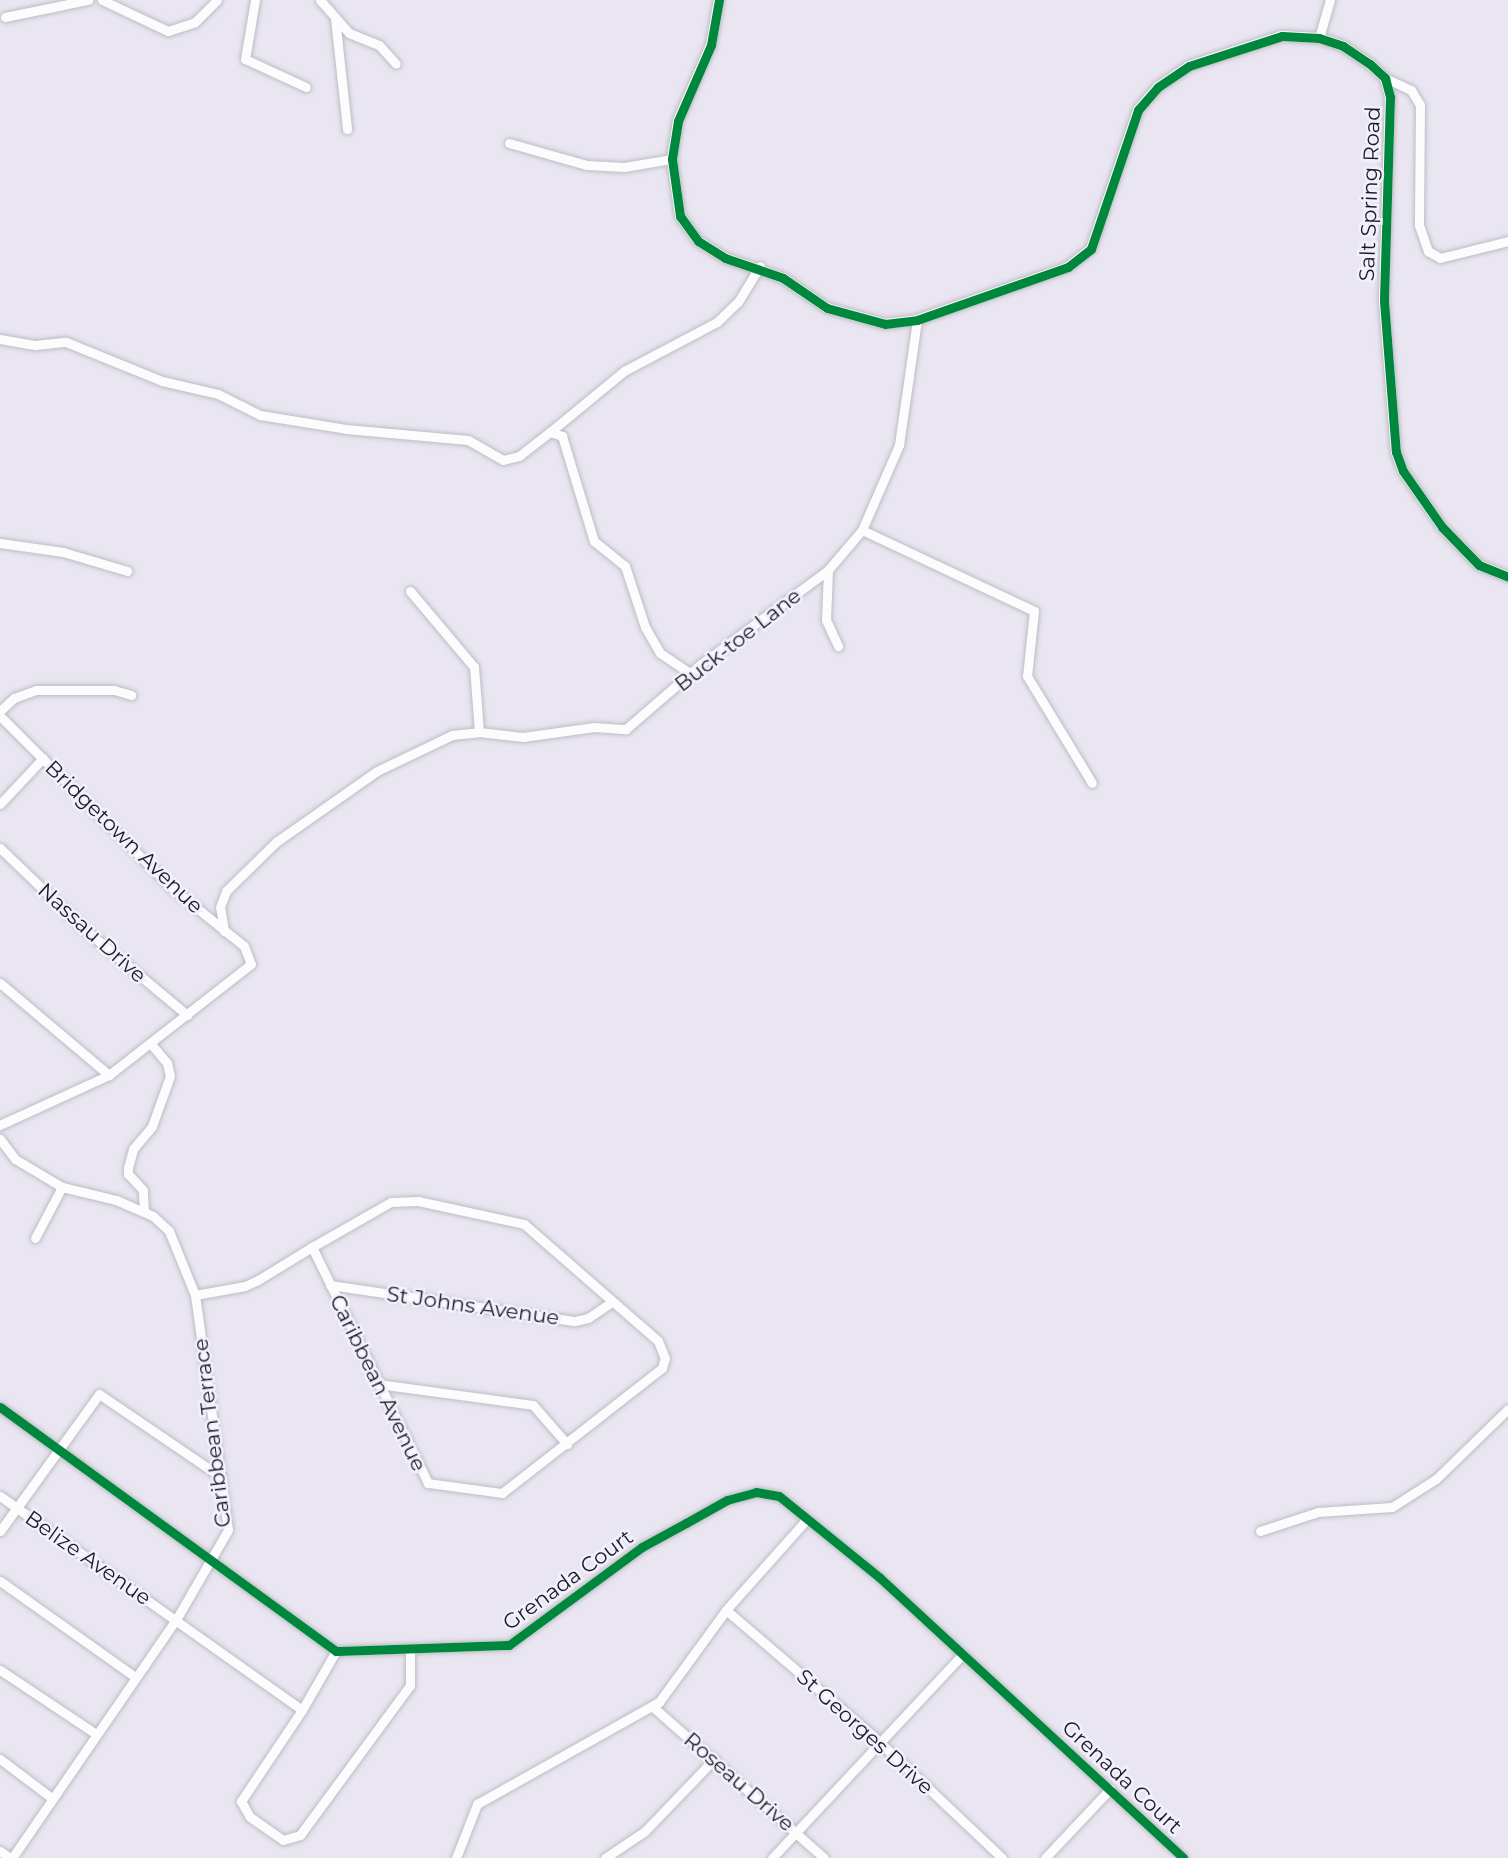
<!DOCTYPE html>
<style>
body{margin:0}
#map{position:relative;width:1508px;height:1858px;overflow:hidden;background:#e9e6f1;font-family:Montserrat,sans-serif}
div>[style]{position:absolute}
.roads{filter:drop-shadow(0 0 2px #bebcc4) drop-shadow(0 0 2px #bebcc4)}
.minor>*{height:9px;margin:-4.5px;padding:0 4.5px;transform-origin:4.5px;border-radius:4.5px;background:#fcfbfd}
.tertiary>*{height:10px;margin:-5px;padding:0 5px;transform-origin:5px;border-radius:5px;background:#fcfbfd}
.cycleway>*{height:9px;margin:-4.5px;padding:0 4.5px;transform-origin:4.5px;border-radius:4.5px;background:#00873e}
span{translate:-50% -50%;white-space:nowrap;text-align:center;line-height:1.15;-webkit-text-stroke:5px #f3f0fd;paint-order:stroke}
.street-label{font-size:21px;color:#1c1a21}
</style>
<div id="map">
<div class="roads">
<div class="minor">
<div style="left:102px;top:0;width:73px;rotate:25.2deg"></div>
<div style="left:168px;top:31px;width:28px;rotate:-18deg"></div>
<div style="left:195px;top:22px;width:31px;rotate:-45deg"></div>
<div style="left:255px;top:0;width:60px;rotate:99.6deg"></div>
<div style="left:245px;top:59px;width:67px;rotate:24.7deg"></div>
<div style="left:320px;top:0;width:44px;rotate:48.7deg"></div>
<div style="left:349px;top:33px;width:32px;rotate:22deg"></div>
<div style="left:379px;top:45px;width:25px;rotate:48deg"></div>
<div style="left:5px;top:17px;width:85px;rotate:-11.6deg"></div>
<div style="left:335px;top:18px;width:112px;rotate:83.8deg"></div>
<div style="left:1319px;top:38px;width:40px;rotate:-74deg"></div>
<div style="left:1385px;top:78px;width:29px;rotate:25deg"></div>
<div style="left:1411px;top:90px;width:17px;rotate:59deg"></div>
<div style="left:1420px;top:105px;width:120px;rotate:90.5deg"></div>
<div style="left:1419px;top:225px;width:28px;rotate:71deg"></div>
<div style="left:1428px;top:251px;width:14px;rotate:30deg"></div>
<div style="left:1440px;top:258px;width:70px;rotate:-14deg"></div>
<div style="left:509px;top:143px;width:81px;rotate:15.8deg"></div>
<div style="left:587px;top:165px;width:37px;rotate:3deg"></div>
<div style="left:624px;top:167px;width:49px;rotate:-9.5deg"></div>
<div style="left:0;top:339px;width:36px;rotate:10deg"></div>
<div style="left:35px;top:345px;width:31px;rotate:-6deg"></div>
<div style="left:66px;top:342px;width:104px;rotate:22.1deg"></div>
<div style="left:162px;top:381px;width:57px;rotate:13.1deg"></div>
<div style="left:218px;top:394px;width:47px;rotate:26.6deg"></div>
<div style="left:260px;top:415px;width:87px;rotate:9.2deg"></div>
<div style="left:346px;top:429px;width:122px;rotate:5.2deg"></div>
<div style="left:468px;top:440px;width:40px;rotate:29.7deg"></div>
<div style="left:503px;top:460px;width:16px;rotate:-14deg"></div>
<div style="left:519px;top:456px;width:39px;rotate:-38deg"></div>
<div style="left:550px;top:432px;width:13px;rotate:18deg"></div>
<div style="left:562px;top:436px;width:110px;rotate:73.1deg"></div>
<div style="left:594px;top:541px;width:40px;rotate:39deg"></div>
<div style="left:625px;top:566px;width:64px;rotate:71.8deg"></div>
<div style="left:645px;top:627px;width:30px;rotate:60deg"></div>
<div style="left:660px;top:653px;width:36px;rotate:34deg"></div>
<div style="left:550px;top:432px;width:96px;rotate:-39.5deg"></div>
<div style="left:624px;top:371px;width:105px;rotate:-27.8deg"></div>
<div style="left:717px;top:322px;width:29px;rotate:-44deg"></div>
<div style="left:738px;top:302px;width:42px;rotate:-58.6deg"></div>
<div style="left:862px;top:530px;width:190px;rotate:25.2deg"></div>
<div style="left:1034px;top:611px;width:65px;rotate:96.1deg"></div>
<div style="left:1027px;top:676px;width:125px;rotate:58.7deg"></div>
<div style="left:0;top:543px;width:64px;rotate:8.1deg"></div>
<div style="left:63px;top:552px;width:67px;rotate:16.5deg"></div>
<div style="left:828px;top:570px;width:50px;rotate:92.3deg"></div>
<div style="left:826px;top:620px;width:29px;rotate:65deg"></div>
<div style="left:410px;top:591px;width:99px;rotate:49.9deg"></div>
<div style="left:474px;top:667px;width:65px;rotate:85.6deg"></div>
<div style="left:0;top:711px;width:19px;rotate:-43deg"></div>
<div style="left:14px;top:698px;width:23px;rotate:-20deg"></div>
<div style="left:36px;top:690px;width:78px"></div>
<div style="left:114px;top:690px;width:18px;rotate:16deg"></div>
<div style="left:0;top:716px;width:243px;rotate:45deg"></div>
<div style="left:172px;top:888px;width:92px;rotate:38.9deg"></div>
<div style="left:244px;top:946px;width:19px;rotate:69deg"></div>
<div style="left:251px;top:964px;width:180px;rotate:142deg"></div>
<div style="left:109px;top:1075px;width:120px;rotate:155.4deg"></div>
<div style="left:0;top:804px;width:63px;rotate:-46.9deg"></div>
<div style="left:0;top:848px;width:115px;rotate:43.9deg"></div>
<div style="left:83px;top:928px;width:136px;rotate:39.9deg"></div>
<div style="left:224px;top:931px;width:24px;rotate:-99deg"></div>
<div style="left:220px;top:907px;width:17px;rotate:-69deg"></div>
<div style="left:226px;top:891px;width:70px;rotate:-44.4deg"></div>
<div style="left:276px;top:842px;width:123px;rotate:-35.1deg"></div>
<div style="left:377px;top:771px;width:83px;rotate:-25.6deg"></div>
<div style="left:452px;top:735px;width:27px;rotate:-6deg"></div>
<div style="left:479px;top:732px;width:44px;rotate:6.5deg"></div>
<div style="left:523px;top:737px;width:72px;rotate:-8deg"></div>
<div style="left:594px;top:727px;width:32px;rotate:4deg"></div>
<div style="left:626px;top:729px;width:99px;rotate:-40.9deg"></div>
<div style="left:701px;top:664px;width:158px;rotate:-36.5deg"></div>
<div style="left:828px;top:570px;width:52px;rotate:-49.6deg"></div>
<div style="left:862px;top:530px;width:93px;rotate:-66.5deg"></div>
<div style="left:899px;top:445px;width:126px;rotate:-81.8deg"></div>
<div style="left:0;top:983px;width:143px;rotate:40.2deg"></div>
<div style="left:0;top:1139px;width:25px;rotate:53deg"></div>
<div style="left:15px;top:1159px;width:55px;rotate:30.8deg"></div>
<div style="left:62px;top:1187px;width:56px;rotate:13.5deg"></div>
<div style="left:116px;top:1200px;width:40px;rotate:23.4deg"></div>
<div style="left:153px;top:1216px;width:22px;rotate:43deg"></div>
<div style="left:169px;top:1231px;width:69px;rotate:67.9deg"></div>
<div style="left:195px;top:1295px;width:237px;rotate:82deg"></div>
<div style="left:228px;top:1530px;width:102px;rotate:120.1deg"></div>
<div style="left:177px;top:1618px;width:291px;rotate:124.5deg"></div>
<div style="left:144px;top:1212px;width:22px;rotate:-93deg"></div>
<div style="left:143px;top:1190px;width:22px;rotate:-133deg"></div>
<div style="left:128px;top:1174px;width:6px;rotate:-90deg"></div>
<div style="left:128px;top:1168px;width:20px;rotate:-75deg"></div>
<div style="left:133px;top:1149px;width:30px;rotate:-50deg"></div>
<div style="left:152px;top:1126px;width:53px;rotate:-70.2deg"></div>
<div style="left:170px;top:1076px;width:13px;rotate:-103deg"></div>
<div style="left:167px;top:1063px;width:26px;rotate:-130deg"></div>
<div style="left:35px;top:1238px;width:58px;rotate:-62.1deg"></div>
<div style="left:330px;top:1285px;width:248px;rotate:8.4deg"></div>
<div style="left:575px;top:1321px;width:13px;rotate:-13deg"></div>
<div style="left:588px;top:1318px;width:29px;rotate:-34deg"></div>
<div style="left:195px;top:1295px;width:51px;rotate:-10.2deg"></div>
<div style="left:245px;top:1286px;width:14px;rotate:-25deg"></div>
<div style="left:258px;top:1280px;width:63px;rotate:-31.4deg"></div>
<div style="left:312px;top:1247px;width:91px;rotate:-29.7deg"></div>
<div style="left:391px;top:1202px;width:27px;rotate:-2deg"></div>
<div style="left:418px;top:1201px;width:108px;rotate:12.2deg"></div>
<div style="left:524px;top:1224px;width:178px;rotate:41.1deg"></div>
<div style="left:658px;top:1341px;width:18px;rotate:68deg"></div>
<div style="left:665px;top:1358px;width:10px;rotate:107deg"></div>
<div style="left:662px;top:1368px;width:203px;rotate:142deg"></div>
<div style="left:502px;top:1493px;width:75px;rotate:-172.3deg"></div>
<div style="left:428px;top:1483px;width:263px;rotate:-116.2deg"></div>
<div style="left:378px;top:1384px;width:156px;rotate:7.7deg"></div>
<div style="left:533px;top:1405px;width:52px;rotate:48.9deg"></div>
<div style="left:0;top:1407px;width:415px;rotate:36deg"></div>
<div style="left:336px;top:1651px;width:173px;rotate:-2deg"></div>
<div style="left:509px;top:1645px;width:165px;rotate:-36.4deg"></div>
<div style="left:642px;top:1547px;width:50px;rotate:-28.6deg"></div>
<div style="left:686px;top:1523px;width:47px;rotate:-29.3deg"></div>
<div style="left:727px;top:1500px;width:30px;rotate:-15deg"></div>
<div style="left:756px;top:1492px;width:23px;rotate:10deg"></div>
<div style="left:779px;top:1496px;width:129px;rotate:39deg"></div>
<div style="left:879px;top:1577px;width:414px;rotate:42.7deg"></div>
<div style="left:0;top:1496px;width:370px;rotate:35.3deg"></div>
<div style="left:302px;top:1710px;width:110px;rotate:123.8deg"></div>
<div style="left:241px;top:1801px;width:18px;rotate:61deg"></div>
<div style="left:250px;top:1817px;width:40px;rotate:34.9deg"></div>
<div style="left:283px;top:1840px;width:18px;rotate:-16deg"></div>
<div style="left:300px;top:1835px;width:186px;rotate:-53.7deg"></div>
<div style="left:410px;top:1685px;width:34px;rotate:-90deg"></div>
<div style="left:0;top:1531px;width:169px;rotate:-54.1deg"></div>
<div style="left:99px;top:1394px;width:148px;rotate:34.2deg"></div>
<div style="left:1260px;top:1531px;width:61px;rotate:-18.1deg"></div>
<div style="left:1318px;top:1512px;width:74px;rotate:-3.9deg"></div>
<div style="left:1392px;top:1507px;width:52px;rotate:-32.5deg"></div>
<div style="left:1436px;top:1479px;width:100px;rotate:-44.2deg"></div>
<div style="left:0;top:1581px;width:166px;rotate:35.4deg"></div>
<div style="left:726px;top:1610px;width:194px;rotate:40.6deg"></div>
<div style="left:873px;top:1736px;width:178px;rotate:43.4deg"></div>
<div style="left:0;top:1670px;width:115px;rotate:33.7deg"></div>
<div style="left:653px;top:1707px;width:228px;rotate:41.4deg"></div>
<div style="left:302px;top:1710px;width:68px;rotate:-60deg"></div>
<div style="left:0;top:1759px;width:66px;rotate:37deg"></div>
<div style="left:0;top:1851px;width:12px;rotate:35deg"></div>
<div style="left:456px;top:1858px;width:58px;rotate:-68.7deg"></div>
<div style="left:477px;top:1804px;width:209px;rotate:-29.3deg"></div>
<div style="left:659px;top:1702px;width:114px;rotate:-53.9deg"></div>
<div style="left:726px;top:1610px;width:122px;rotate:-48.3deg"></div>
<div style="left:605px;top:1858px;width:48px;rotate:-34deg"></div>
<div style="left:645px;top:1831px;width:100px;rotate:-46.2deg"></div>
<div style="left:772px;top:1858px;width:279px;rotate:-46.9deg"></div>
<div style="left:1045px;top:1858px;width:95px;rotate:-46.7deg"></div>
</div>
<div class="tertiary">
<div style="left:719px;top:0;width:46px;rotate:100.1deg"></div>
<div style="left:711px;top:45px;width:83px;rotate:113.5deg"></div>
<div style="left:678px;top:121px;width:38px;rotate:99deg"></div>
<div style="left:672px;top:159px;width:58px;rotate:82deg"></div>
<div style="left:680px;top:216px;width:31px;rotate:54deg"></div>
<div style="left:698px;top:241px;width:32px;rotate:32deg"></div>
<div style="left:725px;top:258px;width:61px;rotate:19deg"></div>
<div style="left:783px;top:278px;width:53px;rotate:34.3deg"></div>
<div style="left:827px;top:308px;width:60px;rotate:15.4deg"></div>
<div style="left:885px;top:324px;width:32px;rotate:-7deg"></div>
<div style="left:917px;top:320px;width:160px;rotate:-19.3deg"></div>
<div style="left:1068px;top:267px;width:29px;rotate:-38deg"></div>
<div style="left:1091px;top:249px;width:147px;rotate:-71.3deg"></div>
<div style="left:1138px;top:110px;width:30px;rotate:-49deg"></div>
<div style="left:1158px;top:87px;width:37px;rotate:-34deg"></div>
<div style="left:1189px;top:66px;width:98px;rotate:-17.9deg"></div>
<div style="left:1282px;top:36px;width:37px;rotate:3deg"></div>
<div style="left:1319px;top:38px;width:25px;rotate:18deg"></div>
<div style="left:1343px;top:46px;width:32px;rotate:34deg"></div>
<div style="left:1370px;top:64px;width:21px;rotate:43deg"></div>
<div style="left:1385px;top:78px;width:20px;rotate:75deg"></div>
<div style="left:1390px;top:97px;width:204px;rotate:91.7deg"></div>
<div style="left:1384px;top:301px;width:151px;rotate:85.5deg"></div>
<div style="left:1396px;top:452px;width:20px;rotate:70deg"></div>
<div style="left:1403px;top:471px;width:68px;rotate:55.1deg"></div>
<div style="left:1442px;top:527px;width:53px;rotate:45.8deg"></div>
<div style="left:1479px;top:565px;width:31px;rotate:22deg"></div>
</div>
</div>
<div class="cycleway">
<div style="left:719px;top:0;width:46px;rotate:100.1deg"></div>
<div style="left:711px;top:45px;width:83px;rotate:113.5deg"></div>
<div style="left:678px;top:121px;width:38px;rotate:99deg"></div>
<div style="left:672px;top:159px;width:58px;rotate:82deg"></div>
<div style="left:680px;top:216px;width:31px;rotate:54deg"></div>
<div style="left:698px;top:241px;width:32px;rotate:32deg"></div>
<div style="left:725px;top:258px;width:61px;rotate:19deg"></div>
<div style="left:783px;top:278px;width:53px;rotate:34.3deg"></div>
<div style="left:827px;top:308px;width:60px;rotate:15.4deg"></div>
<div style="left:885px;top:324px;width:32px;rotate:-7deg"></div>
<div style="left:917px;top:320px;width:160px;rotate:-19.3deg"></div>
<div style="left:1068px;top:267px;width:29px;rotate:-38deg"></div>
<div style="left:1091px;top:249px;width:147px;rotate:-71.3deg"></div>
<div style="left:1138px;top:110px;width:30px;rotate:-49deg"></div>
<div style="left:1158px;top:87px;width:37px;rotate:-34deg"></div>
<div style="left:1189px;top:66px;width:98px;rotate:-17.9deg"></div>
<div style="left:1282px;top:36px;width:37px;rotate:3deg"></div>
<div style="left:1319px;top:38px;width:25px;rotate:18deg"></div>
<div style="left:1343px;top:46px;width:32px;rotate:34deg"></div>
<div style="left:1370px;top:64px;width:21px;rotate:43deg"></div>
<div style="left:1385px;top:78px;width:20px;rotate:75deg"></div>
<div style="left:1390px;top:97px;width:204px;rotate:91.7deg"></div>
<div style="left:1384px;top:301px;width:151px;rotate:85.5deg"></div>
<div style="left:1396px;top:452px;width:20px;rotate:70deg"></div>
<div style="left:1403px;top:471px;width:68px;rotate:55.1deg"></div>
<div style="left:1442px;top:527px;width:53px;rotate:45.8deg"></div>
<div style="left:1479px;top:565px;width:31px;rotate:22deg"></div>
<div style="left:0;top:1407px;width:415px;rotate:36deg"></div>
<div style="left:336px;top:1651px;width:173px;rotate:-2deg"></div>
<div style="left:509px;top:1645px;width:165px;rotate:-36.4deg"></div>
<div style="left:642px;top:1547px;width:50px;rotate:-28.6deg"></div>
<div style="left:686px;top:1523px;width:47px;rotate:-29.3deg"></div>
<div style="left:727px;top:1500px;width:30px;rotate:-15deg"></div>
<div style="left:756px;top:1492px;width:23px;rotate:10deg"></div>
<div style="left:779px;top:1496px;width:129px;rotate:39deg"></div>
<div style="left:879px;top:1577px;width:414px;rotate:42.7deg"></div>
</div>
<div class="street-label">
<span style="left:1370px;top:194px;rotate:-88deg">Salt Spring Road</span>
<span style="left:738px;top:640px;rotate:-38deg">Buck-toe Lane</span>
<span style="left:124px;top:837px;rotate:44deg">Bridgetown Avenue</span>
<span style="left:92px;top:933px;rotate:42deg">Nassau Drive</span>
<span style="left:473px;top:1306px;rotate:8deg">St Johns Avenue</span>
<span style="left:378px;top:1383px;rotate:64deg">Caribbean Avenue</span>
<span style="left:212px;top:1433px;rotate:-97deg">Caribbean Terrace</span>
<span style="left:88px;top:1558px;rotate:35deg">Belize Avenue</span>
<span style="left:568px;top:1580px;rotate:-36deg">Grenada Court</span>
<span style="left:865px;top:1732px;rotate:42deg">St Georges Drive</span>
<span style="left:1122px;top:1777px;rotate:43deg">Grenada Court</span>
<span style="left:739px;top:1782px;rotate:41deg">Roseau Drive</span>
</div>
</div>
